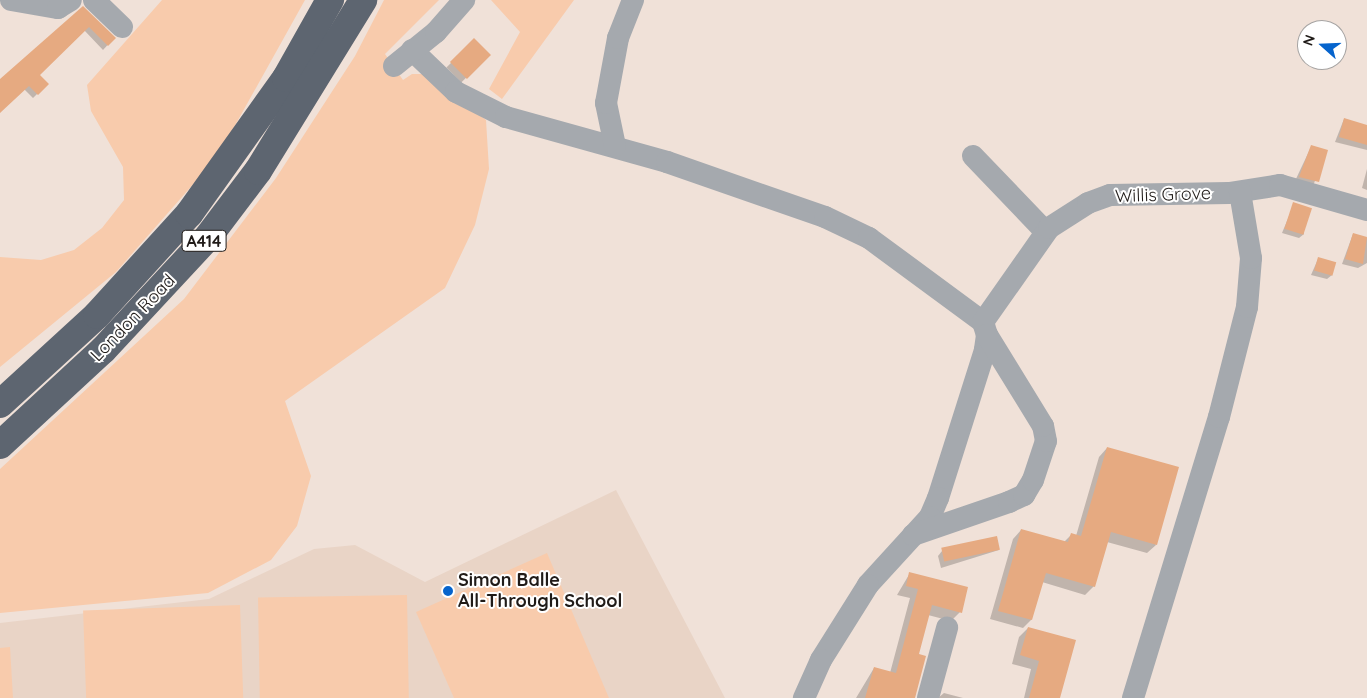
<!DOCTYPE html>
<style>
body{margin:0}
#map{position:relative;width:1367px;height:698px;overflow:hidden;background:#f0e1d8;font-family:Quicksand,sans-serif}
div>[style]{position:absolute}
.built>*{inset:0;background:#e9d4c6}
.green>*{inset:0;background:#f8cbac;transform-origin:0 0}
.shadow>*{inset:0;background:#0003;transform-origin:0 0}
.building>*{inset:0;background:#e6aa81;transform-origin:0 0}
.minor>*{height:22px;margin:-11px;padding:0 11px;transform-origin:11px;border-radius:11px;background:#a5a9ae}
.highway>*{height:28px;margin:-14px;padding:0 14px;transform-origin:14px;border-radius:14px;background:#5d6570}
.dots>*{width:14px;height:14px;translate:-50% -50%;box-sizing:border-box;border:2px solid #fff;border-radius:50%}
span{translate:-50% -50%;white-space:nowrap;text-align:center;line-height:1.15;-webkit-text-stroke:4px #fff;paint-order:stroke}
.shield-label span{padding:1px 4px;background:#fff;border:1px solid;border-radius:4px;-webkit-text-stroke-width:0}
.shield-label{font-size:16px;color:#201b18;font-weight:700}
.street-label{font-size:18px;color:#201b18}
.poi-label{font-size:18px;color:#201b18;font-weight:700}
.left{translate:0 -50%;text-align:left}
.north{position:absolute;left:1297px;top:20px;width:50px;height:50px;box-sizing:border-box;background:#fff;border:1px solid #a6a4a3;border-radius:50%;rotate:290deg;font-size:14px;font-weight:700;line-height:20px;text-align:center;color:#201b18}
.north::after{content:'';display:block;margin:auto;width:18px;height:22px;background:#0664cd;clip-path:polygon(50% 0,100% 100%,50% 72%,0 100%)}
</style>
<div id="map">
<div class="built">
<div style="clip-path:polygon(616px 490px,725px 698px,0 698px,0 623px,209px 599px,314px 549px,355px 545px,425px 582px)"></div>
</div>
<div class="green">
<div style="clip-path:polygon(162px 0,305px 0,218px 156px,116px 272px,0 367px,0 257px,41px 260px,74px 250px,102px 228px,124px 200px,123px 167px,91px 111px,87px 85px)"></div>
<div style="clip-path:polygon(384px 0,439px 0,385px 54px,403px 80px,412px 74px,426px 74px,486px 120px,489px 169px,475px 225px,445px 288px,285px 401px,311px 476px,297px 526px,271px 560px,208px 593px,0 613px,0 469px,184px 299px,276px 178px,355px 56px)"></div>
<div style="clip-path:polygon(491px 0,574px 0,502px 99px,489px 89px,520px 32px)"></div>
<div style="clip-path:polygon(547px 553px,609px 698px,454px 698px,416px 612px)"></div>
<div style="left:407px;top:595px;width:103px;height:149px;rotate:89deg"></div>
<div style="left:240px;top:605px;width:93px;height:157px;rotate:88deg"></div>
<div style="clip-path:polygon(10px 647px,13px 698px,0 698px,0 648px)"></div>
</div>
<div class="shadow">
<div style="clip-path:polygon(83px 7px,114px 38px,103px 50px,84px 30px,38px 75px,47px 84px,33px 98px,24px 89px,0 112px,0 81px)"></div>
<div style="left:474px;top:40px;width:21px;height:39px;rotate:45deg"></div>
<div style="clip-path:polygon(1344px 119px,1367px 126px,1367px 150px,1335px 142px)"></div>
<div style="clip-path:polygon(1311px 147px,1326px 151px,1313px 186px,1295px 181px)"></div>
<div style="clip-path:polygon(1367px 169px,1367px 190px,1362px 188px)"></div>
<div style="clip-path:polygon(1294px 204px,1304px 234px,1299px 238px,1282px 233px)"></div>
<div style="clip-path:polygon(1353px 234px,1367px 238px,1367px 263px,1358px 268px,1342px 264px)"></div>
<div style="clip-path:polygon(1318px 259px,1332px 275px,1327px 279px,1311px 275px)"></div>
<div style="clip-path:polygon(1107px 448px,1156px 545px,1147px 553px,1107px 542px,1094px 586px,1085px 595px,1042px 582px,1031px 620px,1023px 628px,990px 619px,1013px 539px,1021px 530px,1064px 542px,1071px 535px,1076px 536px,1099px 457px)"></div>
<div style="clip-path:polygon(999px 550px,941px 568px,938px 556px,942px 551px)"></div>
<div style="clip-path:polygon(910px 573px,960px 612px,951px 621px,928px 615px,917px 655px,915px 698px,856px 698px,874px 668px,890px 673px,910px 598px,897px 595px)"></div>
<div style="clip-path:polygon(1028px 628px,1059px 698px,1024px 698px,1031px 669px,1012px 664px,1019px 637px)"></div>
<div style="clip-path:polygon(944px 693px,963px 698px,938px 698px)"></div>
</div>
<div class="building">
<div style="clip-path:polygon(83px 6px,116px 38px,108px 46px,89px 27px,40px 75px,49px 84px,38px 95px,29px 86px,0 113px,0 79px)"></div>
<div style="left:474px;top:38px;width:24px;height:34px;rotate:45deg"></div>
<div style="clip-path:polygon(1344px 118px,1367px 125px,1367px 145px,1339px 137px)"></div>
<div style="clip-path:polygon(1311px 145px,1328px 150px,1319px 182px,1299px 177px)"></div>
<div style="left:1293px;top:202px;width:20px;height:28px;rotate:18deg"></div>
<div style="clip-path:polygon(1353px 233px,1367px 237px,1363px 264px,1345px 259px)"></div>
<div style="left:1318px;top:257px;width:19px;height:14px;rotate:16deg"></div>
<div style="clip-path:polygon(1107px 447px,1179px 467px,1157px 545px,1111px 532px,1095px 587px,1046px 573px,1032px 620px,998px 611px,1021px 529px,1068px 542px,1071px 533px,1081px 536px)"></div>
<div style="left:997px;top:536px;width:14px;height:57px;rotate:78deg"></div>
<div style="clip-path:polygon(909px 572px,968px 587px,962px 613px,932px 605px,919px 654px,926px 656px,915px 698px,865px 698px,874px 667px,896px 673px,918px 589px,906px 586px)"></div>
<div style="clip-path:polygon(1028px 627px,1076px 640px,1060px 698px,1029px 698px,1039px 661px,1020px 655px)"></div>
</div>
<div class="minor">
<div style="left:11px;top:0;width:48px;rotate:9.7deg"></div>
<div style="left:58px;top:8px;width:15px;rotate:-32deg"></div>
<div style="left:94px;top:0;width:39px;rotate:44deg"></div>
<div style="left:412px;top:50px;width:61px;rotate:43.7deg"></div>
<div style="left:456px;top:92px;width:56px;rotate:26.6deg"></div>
<div style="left:506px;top:117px;width:167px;rotate:15.6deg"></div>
<div style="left:667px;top:162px;width:167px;rotate:19.2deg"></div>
<div style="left:825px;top:217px;width:49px;rotate:25.5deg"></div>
<div style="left:869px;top:238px;width:142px;rotate:36.4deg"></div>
<div style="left:983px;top:322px;width:14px;rotate:73deg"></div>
<div style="left:987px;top:335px;width:15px;rotate:98deg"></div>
<div style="left:985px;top:350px;width:155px;rotate:107.6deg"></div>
<div style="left:938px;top:498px;width:21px;rotate:113deg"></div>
<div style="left:930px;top:517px;width:92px;rotate:132.4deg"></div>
<div style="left:868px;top:585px;width:89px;rotate:122.1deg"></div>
<div style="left:821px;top:660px;width:42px;rotate:114.1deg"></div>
<div style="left:394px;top:66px;width:54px;rotate:-39deg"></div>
<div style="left:436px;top:32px;width:43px;rotate:-48.8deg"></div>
<div style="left:615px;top:146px;width:44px;rotate:-101.8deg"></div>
<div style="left:606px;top:103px;width:66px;rotate:-79.5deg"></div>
<div style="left:618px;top:38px;width:41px;rotate:-68.5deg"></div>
<div style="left:973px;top:156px;width:105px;rotate:46.2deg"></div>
<div style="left:983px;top:322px;width:115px;rotate:-54.9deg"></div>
<div style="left:1049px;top:228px;width:46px;rotate:-32.7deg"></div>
<div style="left:1088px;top:203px;width:23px;rotate:-20deg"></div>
<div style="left:1110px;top:195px;width:119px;rotate:-1deg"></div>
<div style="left:1229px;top:193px;width:52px;rotate:-8.9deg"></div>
<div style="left:1280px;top:185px;width:91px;rotate:16deg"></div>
<div style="left:913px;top:535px;width:102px;rotate:-19deg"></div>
<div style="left:1009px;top:502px;width:17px;rotate:-25deg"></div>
<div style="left:1024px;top:495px;width:17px;rotate:-59deg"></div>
<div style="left:1033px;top:480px;width:41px;rotate:-71.6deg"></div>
<div style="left:1046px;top:441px;width:15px;rotate:-101deg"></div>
<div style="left:1043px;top:426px;width:107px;rotate:-121.6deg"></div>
<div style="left:928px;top:698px;width:73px;rotate:-74.8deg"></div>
<div style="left:1133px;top:698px;width:294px;rotate:-73deg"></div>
<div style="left:1219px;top:417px;width:114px;rotate:-75.7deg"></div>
<div style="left:1247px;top:307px;width:49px;rotate:-85.3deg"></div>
<div style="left:1251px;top:258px;width:67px;rotate:-99.5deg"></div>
</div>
<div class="highway">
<div style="left:0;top:404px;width:132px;rotate:-42.5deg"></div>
<div style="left:97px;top:315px;width:137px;rotate:-47.7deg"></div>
<div style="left:189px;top:214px;width:167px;rotate:-54.5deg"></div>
<div style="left:286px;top:78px;width:90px;rotate:-60.6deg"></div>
<div style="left:0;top:445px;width:140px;rotate:-42.7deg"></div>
<div style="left:103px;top:350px;width:154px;rotate:-47.1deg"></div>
<div style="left:208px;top:237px;width:83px;rotate:-52.9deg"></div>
<div style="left:258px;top:171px;width:201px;rotate:-58.4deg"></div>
</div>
<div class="dots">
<div style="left:448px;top:591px;background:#0664cd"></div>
</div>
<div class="shield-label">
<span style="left:204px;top:241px">A414</span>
</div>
<div class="street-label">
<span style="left:1163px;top:195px;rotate:-2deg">Willis Grove</span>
<span style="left:133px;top:318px;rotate:-46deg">London Road</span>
</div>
<div class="poi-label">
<span class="left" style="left:458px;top:591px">Simon Balle<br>All-Through School</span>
</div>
<div class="north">N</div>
</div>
